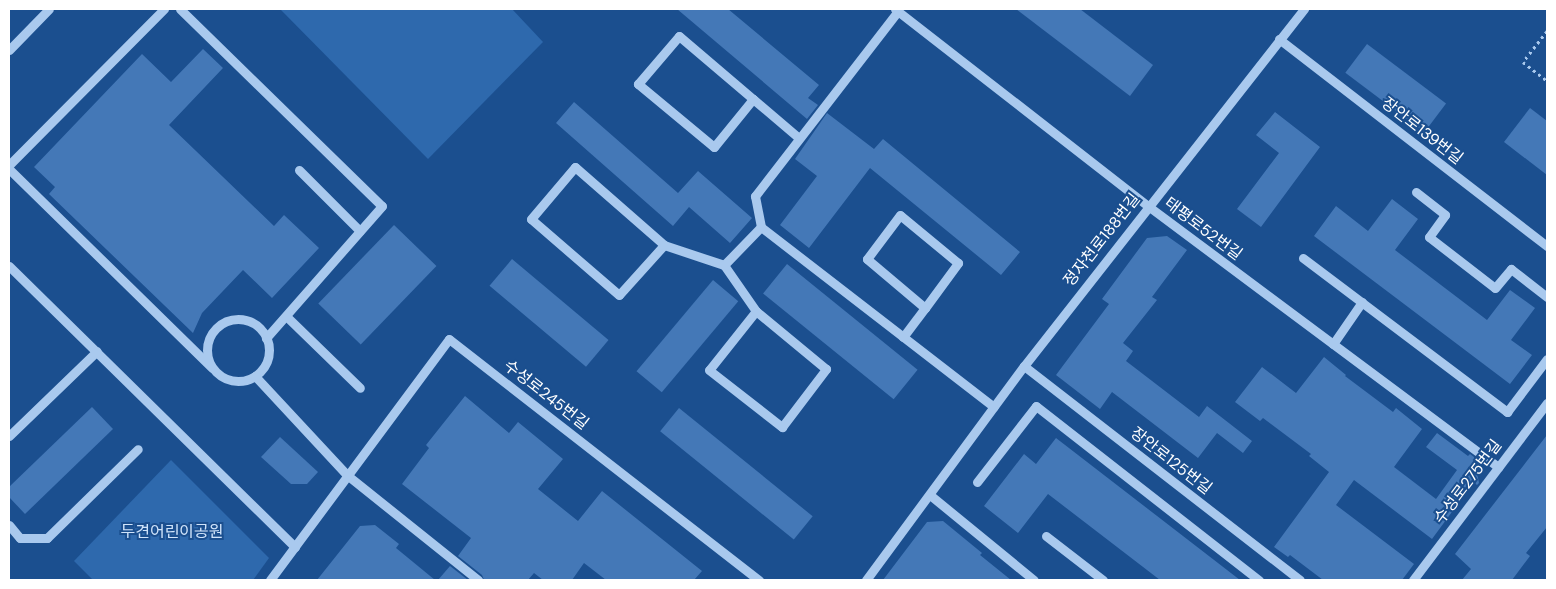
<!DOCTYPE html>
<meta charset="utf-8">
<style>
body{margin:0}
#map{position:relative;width:1556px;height:589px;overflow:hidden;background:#1b4f8f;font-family:"DM Sans","Noto Sans KR",sans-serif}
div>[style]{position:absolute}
.green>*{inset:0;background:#2e69ad}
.building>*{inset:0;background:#4478b7;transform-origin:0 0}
.path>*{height:3px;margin-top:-1.5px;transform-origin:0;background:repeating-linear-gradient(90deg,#a9c9ee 0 2.5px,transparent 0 6.5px)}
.minor>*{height:9px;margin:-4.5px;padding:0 4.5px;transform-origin:4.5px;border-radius:4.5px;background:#a9c9ee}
.minor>.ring{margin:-4.5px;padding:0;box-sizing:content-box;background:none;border:9px solid #a9c9ee;border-radius:50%}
span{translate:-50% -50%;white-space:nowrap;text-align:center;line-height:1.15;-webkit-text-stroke:4px #1b4f8f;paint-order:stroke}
.street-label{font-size:16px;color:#fff}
.park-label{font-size:16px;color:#cfe3fa}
.frame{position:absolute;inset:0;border:10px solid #fff;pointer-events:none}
</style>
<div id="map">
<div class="green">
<div style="clip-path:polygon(280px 9px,512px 9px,543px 42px,428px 159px)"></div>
<div style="clip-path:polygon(171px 460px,269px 558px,253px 580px,93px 580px,74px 561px)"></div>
</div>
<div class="building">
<div style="clip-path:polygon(677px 9px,728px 9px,819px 85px,808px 98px,818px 105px,807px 119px)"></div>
<div style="clip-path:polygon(1016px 9px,1080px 9px,1153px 65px,1130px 96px)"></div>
<div style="left:1367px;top:44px;width:99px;height:36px;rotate:37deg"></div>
<div style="clip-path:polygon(203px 49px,223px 68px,169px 125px,274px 226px,284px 215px,319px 248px,272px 298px,243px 270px,202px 313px,193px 333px,49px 194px,55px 187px,34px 167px,142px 54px,171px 82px)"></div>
<div style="clip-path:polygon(574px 102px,678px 193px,698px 171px,752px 218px,730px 243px,689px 207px,673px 226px,556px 123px)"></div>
<div style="clip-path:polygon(1530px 108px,1547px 121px,1547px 175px,1504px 142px)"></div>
<div style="clip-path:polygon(1275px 112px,1320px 147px,1261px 227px,1237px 209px,1279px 153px,1256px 135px)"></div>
<div style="clip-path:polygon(827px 113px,874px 149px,883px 139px,1020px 252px,1001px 275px,870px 168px,809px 248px,780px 225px,817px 176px,795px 159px)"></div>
<div style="clip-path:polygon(1392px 199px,1418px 219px,1395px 250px,1487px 320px,1510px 290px,1535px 308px,1511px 340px,1532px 355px,1510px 384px,1314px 236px,1336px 206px,1368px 231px)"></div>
<div style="left:394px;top:225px;width:59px;height:109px;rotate:44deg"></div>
<div style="clip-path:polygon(1167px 236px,1187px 250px,1152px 297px,1157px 300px,1123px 343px,1133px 351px,1126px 361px,1199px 417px,1207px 406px,1252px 441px,1243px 453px,1217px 433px,1198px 458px,1112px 392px,1100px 409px,1056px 375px,1109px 304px,1102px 299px,1147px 238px)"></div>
<div style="left:512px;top:259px;width:126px;height:35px;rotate:40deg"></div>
<div style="left:787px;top:264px;width:168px;height:38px;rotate:39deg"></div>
<div style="left:713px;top:280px;width:33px;height:119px;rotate:40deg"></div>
<div style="clip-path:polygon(1324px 357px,1346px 375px,1345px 376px,1393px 412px,1396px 408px,1422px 429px,1394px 467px,1436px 499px,1457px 470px,1426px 447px,1437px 433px,1468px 456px,1470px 454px,1474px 457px,1479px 483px,1477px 485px,1474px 482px,1432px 539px,1354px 480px,1336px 505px,1414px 564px,1402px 580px,1323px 580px,1290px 555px,1288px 557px,1274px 547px,1329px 472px,1309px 456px,1311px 454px,1263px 418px,1260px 421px,1235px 402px,1262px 367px,1296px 393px)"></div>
<div style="clip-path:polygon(465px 396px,509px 433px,518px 422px,563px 459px,538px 489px,578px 521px,602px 491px,702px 571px,694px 580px,606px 580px,584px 563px,572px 580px,543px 580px,534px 573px,528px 580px,484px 580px,482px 575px,458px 556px,471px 538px,402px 484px,429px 448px,426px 445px)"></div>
<div style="clip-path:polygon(92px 407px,113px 429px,25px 514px,9px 497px,9px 487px)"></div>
<div style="left:679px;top:408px;width:172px;height:30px;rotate:39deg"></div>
<div style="clip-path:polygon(1547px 435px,1547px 527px,1526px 553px,1530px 556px,1512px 580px,1462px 580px,1471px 569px,1455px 554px)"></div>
<div style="clip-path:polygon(280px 437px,318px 472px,307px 484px,291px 484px,261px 457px)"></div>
<div style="clip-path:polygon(1056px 438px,1240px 580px,1160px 580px,1048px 494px,1018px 533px,984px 506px,1024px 454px,1036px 464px)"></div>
<div style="clip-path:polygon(943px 521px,982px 553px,980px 555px,1011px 580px,883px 580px,927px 522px)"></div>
<div style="clip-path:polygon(375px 525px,399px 544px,396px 548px,435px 580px,317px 580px,360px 526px)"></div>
<div style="clip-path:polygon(450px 566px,468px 580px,438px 580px)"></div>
</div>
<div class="path">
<div style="left:1547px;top:31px;width:39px;rotate:128deg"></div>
<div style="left:1523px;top:62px;width:31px;rotate:38deg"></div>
</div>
<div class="minor">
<div style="left:180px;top:9px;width:282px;rotate:44.3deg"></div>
<div style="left:382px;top:206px;width:176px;rotate:131.3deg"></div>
<div style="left:895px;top:9px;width:321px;rotate:37.9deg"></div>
<div style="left:1148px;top:206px;width:437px;rotate:36.7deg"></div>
<div style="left:898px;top:11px;width:234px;rotate:127.7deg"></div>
<div style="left:755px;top:196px;width:32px;rotate:79deg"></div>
<div style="left:761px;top:227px;width:294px;rotate:37.7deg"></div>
<div style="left:1279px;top:39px;width:339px;rotate:37.7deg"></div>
<div style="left:9px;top:50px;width:57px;rotate:-45.7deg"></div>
<div style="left:753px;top:99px;width:62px;rotate:129.1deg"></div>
<div style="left:714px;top:147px;width:99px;rotate:-140.3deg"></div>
<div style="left:638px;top:84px;width:63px;rotate:-49.5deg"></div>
<div style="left:679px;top:36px;width:97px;rotate:40.4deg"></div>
<div style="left:753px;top:99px;width:60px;rotate:40.3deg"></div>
<div style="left:9px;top:165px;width:220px;rotate:-45.2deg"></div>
<div style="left:9px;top:169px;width:284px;rotate:44.4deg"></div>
<div style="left:299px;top:170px;width:86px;rotate:45deg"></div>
<div style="left:1416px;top:192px;width:37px;rotate:38deg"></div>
<div style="left:1445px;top:215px;width:27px;rotate:126deg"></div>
<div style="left:1429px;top:237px;width:83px;rotate:37.7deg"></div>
<div style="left:1495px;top:288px;width:25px;rotate:-50deg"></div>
<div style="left:1511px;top:269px;width:46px;rotate:37.9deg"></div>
<div style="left:664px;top:245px;width:67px;rotate:132deg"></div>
<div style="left:619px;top:295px;width:116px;rotate:-139.2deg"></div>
<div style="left:531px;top:219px;width:68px;rotate:-49.8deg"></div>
<div style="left:575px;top:167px;width:118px;rotate:41.2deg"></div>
<div style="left:664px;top:245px;width:63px;rotate:18.4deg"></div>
<div style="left:724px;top:265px;width:53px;rotate:-45.8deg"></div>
<div style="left:1303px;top:258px;width:256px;rotate:37deg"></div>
<div style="left:1507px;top:412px;width:66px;rotate:-53deg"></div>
<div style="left:724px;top:265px;width:56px;rotate:55.2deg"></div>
<div style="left:756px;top:311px;width:75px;rotate:128.5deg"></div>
<div style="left:709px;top:370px;width:93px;rotate:38deg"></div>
<div style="left:782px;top:427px;width:73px;rotate:-52.8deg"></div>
<div style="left:826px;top:369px;width:91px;rotate:-140.4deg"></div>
<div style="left:9px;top:266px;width:401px;rotate:44.5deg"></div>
<div style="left:286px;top:316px;width:103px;rotate:44.2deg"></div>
<div class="ring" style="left:207px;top:319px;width:53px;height:53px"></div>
<div style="left:903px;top:337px;width:36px;rotate:-53deg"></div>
<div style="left:925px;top:308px;width:56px;rotate:-53.7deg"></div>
<div style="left:958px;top:263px;width:75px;rotate:-140.4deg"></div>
<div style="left:900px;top:215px;width:55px;rotate:126.9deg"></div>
<div style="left:867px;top:259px;width:76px;rotate:40.2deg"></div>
<div style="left:1333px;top:344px;width:51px;rotate:-55.4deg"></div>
<div style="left:1024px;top:366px;width:349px;rotate:37.8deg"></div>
<div style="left:255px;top:376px;width:135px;rotate:47.1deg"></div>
<div style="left:347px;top:475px;width:168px;rotate:38.7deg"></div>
<div style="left:9px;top:436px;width:122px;rotate:-44deg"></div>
<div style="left:977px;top:482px;width:96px;rotate:-52.2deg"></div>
<div style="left:1036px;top:406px;width:283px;rotate:38deg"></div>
<div style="left:930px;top:495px;width:134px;rotate:39.3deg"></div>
<div style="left:9px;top:525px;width:17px;rotate:50deg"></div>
<div style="left:20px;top:538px;width:27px"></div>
<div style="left:47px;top:538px;width:127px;rotate:-44.4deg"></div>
<div style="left:1046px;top:536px;width:72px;rotate:37.7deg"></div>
<div style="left:270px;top:580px;width:300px;rotate:-53.4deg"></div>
<div style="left:449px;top:339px;width:393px;rotate:37.9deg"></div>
<div style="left:866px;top:580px;width:266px;rotate:-53.6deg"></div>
<div style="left:1024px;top:366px;width:454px;rotate:-51.9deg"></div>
<div style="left:1413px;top:580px;width:222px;rotate:-52.9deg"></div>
</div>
<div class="street-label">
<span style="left:1422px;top:131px;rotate:38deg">장안로139번길</span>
<span style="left:1203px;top:229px;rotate:37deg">태평로52번길</span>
<span style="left:1102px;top:240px;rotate:-52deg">정자천로188번길</span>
<span style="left:546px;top:395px;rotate:38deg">수성로245번길</span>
<span style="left:1171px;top:461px;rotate:38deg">장안로125번길</span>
<span style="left:1468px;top:482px;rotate:-53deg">수성로275번길</span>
</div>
<div class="park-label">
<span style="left:172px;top:532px">두견어린이공원</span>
</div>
<div class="frame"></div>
</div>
